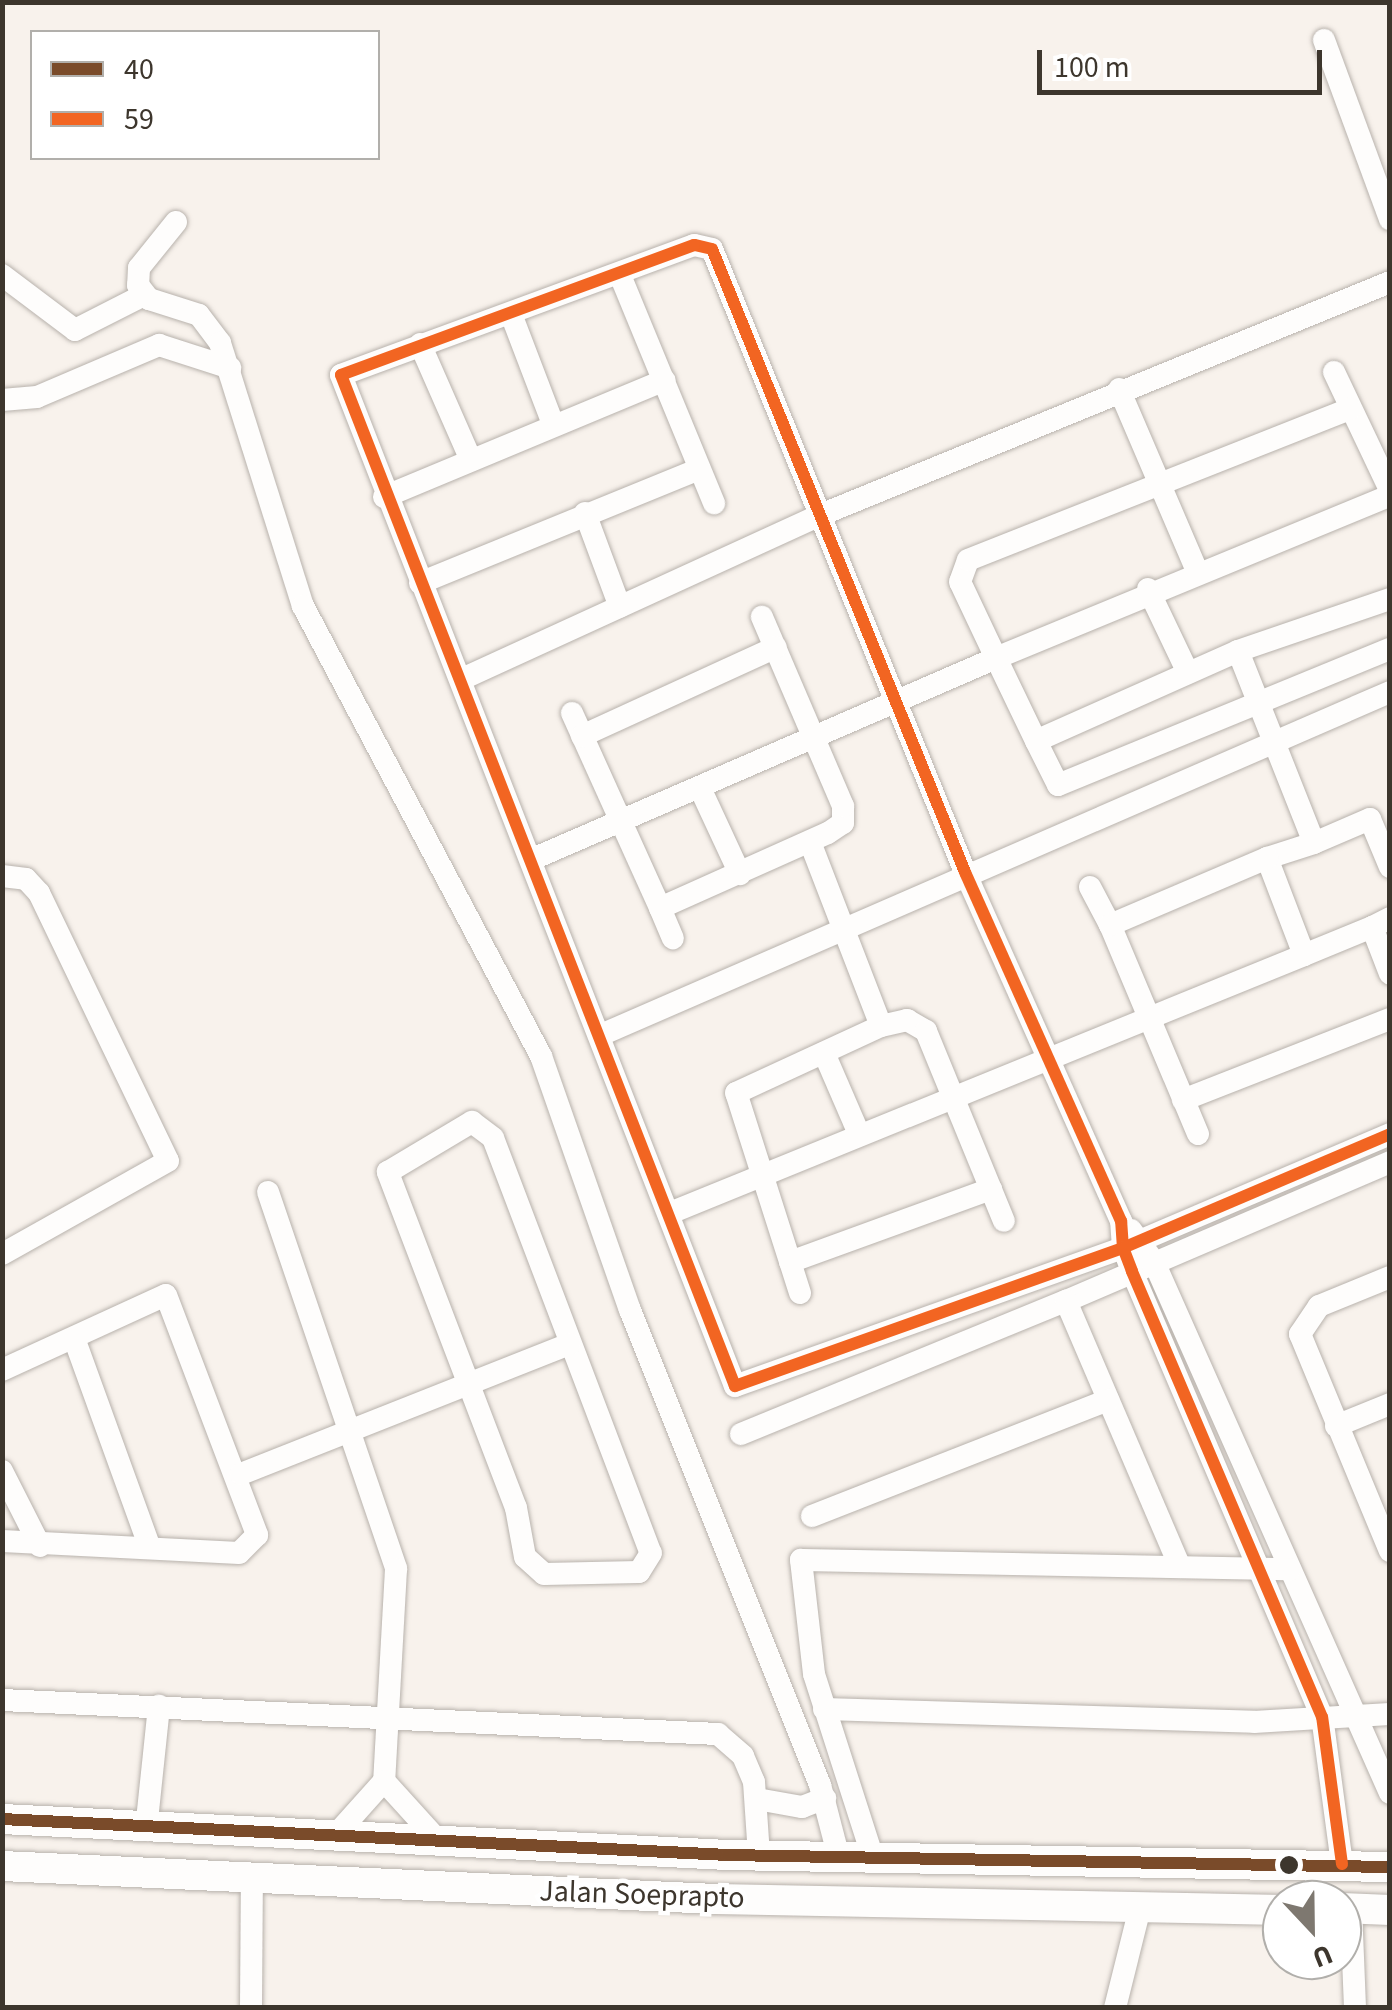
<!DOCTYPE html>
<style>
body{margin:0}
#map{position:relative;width:1392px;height:2010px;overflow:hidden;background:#f8f2ec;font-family:"Source Sans 3",sans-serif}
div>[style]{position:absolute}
.roads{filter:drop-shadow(0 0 2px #b8b2ac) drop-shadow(0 0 2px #b8b2ac)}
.minor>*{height:22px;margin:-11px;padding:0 11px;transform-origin:11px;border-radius:11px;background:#fefdfc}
.highway>*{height:30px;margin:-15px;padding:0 15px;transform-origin:15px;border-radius:15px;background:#fefdfc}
.bus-1>*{height:12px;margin:-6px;padding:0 6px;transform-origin:6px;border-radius:6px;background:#7a4b2a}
.bus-2>*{height:12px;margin:-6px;padding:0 6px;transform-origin:6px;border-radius:6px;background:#f26522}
.dots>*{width:28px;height:28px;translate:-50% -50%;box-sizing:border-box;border:5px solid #fff;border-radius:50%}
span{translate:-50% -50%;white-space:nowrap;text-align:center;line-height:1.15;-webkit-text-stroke:9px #fff;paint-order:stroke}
.street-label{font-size:30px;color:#3d362d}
.frame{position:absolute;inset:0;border:5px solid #3d362d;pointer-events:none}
.legend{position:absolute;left:30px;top:30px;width:350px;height:130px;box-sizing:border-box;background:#fff;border:2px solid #b1afab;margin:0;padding:12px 18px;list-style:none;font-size:30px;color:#3d362d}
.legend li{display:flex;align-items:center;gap:20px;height:50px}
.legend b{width:50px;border:2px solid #b1afab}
.north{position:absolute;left:1262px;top:1880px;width:100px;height:100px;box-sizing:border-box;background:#fff;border:2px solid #b1afab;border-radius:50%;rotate:158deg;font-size:28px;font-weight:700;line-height:40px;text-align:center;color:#3d362d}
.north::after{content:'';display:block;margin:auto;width:35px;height:45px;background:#7e7870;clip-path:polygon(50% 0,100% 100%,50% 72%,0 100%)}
.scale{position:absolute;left:1037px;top:50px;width:285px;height:45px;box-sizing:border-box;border:5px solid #3d362d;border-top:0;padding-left:12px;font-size:30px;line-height:35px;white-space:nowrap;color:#3d362d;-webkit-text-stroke:8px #fff;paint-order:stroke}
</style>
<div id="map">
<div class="roads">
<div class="minor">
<div style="left:1324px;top:40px;width:191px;rotate:69.8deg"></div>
<div style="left:176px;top:222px;width:59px;rotate:128.8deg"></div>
<div style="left:139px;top:268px;width:17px;rotate:93deg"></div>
<div style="left:138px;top:285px;width:18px;rotate:52deg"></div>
<div style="left:149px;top:299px;width:52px;rotate:17.7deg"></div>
<div style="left:199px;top:315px;width:35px;rotate:53deg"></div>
<div style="left:220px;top:343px;width:276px;rotate:72.5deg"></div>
<div style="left:303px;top:606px;width:509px;rotate:62.13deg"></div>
<div style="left:541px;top:1056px;width:269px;rotate:70.7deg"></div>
<div style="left:630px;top:1310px;width:512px;rotate:68.2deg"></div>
<div style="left:820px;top:1785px;width:75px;rotate:75.4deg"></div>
<div style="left:2px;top:275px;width:91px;rotate:37deg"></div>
<div style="left:75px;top:330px;width:77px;rotate:-26.9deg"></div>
<div style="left:620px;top:275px;width:247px;rotate:67.6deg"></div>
<div style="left:511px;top:314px;width:118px;rotate:69.1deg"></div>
<div style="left:420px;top:344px;width:127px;rotate:66.3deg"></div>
<div style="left:1334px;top:372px;width:131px;rotate:64.6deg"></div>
<div style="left:1119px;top:389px;width:196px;rotate:66.8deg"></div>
<div style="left:2px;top:400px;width:35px;rotate:-5deg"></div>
<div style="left:37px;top:397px;width:133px;rotate:-23.1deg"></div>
<div style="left:159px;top:345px;width:75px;rotate:17.9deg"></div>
<div style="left:384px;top:497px;width:304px;rotate:-22.6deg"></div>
<div style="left:585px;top:513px;width:100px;rotate:69.6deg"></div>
<div style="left:420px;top:583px;width:302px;rotate:-22.2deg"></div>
<div style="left:1148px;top:589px;width:93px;rotate:64.5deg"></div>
<div style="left:1390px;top:599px;width:161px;rotate:161.1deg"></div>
<div style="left:1238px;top:651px;width:206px;rotate:68.4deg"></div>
<div style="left:1314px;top:843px;width:61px;rotate:-23.2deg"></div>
<div style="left:1370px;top:819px;width:52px;rotate:67.4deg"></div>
<div style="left:1238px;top:651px;width:221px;rotate:156deg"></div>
<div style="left:1036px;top:741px;width:92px;rotate:-115.7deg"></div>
<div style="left:996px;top:658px;width:426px;rotate:-22.4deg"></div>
<div style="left:462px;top:679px;width:397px;rotate:-24.6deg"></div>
<div style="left:823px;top:514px;width:613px;rotate:-22.25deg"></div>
<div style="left:572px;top:713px;width:214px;rotate:65.7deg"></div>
<div style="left:660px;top:908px;width:184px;rotate:-24.1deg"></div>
<div style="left:828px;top:833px;width:18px;rotate:-34deg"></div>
<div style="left:843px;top:823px;width:17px;rotate:-90deg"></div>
<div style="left:843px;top:806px;width:206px;rotate:-113.2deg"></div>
<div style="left:582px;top:736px;width:213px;rotate:-24.6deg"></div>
<div style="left:1036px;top:741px;width:49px;rotate:63.4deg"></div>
<div style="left:1058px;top:785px;width:359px;rotate:-22.3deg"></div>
<div style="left:700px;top:788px;width:95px;rotate:65.1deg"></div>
<div style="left:810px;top:842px;width:197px;rotate:68.9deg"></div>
<div style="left:881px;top:1026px;width:27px;rotate:-13deg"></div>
<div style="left:907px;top:1020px;width:22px;rotate:30deg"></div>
<div style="left:926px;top:1031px;width:205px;rotate:67.7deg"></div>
<div style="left:1314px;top:843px;width:49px;rotate:162.3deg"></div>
<div style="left:1267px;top:858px;width:104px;rotate:69.1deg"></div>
<div style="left:1304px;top:955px;width:74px;rotate:-22.4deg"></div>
<div style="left:535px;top:858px;width:503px;rotate:-23.45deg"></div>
<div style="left:996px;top:658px;width:84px;rotate:-115.3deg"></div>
<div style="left:960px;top:582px;width:23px;rotate:-70deg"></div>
<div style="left:968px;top:560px;width:411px;rotate:-21.6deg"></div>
<div style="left:2px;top:876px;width:24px;rotate:7deg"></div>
<div style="left:26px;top:879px;width:19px;rotate:47deg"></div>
<div style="left:39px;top:893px;width:297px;rotate:64.3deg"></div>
<div style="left:168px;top:1161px;width:190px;rotate:150.7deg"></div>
<div style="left:1090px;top:887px;width:43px;rotate:62.2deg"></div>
<div style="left:660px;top:908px;width:33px;rotate:67deg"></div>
<div style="left:1390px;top:918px;width:20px;rotate:153deg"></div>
<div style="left:1372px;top:927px;width:50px;rotate:69deg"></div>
<div style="left:603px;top:1034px;width:858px;rotate:-23.49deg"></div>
<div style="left:824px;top:1053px;width:88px;rotate:66.6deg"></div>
<div style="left:1183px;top:1100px;width:222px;rotate:-21.4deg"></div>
<div style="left:472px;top:1122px;width:26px;rotate:37deg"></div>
<div style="left:493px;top:1138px;width:444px;rotate:69.2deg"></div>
<div style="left:651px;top:1553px;width:22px;rotate:122deg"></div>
<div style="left:639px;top:1572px;width:95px;rotate:178.8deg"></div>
<div style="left:544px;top:1574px;width:25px;rotate:-138deg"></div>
<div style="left:525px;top:1557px;width:50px;rotate:-100.4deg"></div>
<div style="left:516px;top:1508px;width:360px;rotate:-110.9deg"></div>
<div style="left:388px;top:1172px;width:98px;rotate:-30.8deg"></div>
<div style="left:1198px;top:1134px;width:227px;rotate:-112.8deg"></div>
<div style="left:1110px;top:925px;width:171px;rotate:-23.1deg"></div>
<div style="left:268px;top:1192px;width:398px;rotate:71.2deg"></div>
<div style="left:396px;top:1569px;width:212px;rotate:93.2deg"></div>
<div style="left:384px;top:1781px;width:76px;rotate:131.8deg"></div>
<div style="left:670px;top:1213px;width:684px;rotate:-22.14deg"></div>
<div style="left:1131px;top:1230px;width:39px;rotate:54deg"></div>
<div style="left:1154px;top:1262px;width:581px;rotate:66.04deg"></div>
<div style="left:790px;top:1262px;width:214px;rotate:-20deg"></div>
<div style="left:1390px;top:1277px;width:77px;rotate:157.8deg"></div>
<div style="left:1319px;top:1306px;width:34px;rotate:124deg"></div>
<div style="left:1300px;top:1334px;width:235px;rotate:67.5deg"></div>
<div style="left:800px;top:1293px;width:210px;rotate:-107.7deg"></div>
<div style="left:736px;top:1093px;width:160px;rotate:-24.8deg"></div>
<div style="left:1066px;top:1301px;width:353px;rotate:-23.2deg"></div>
<div style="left:74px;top:1338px;width:223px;rotate:70.1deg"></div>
<div style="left:2px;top:1370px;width:180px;rotate:-24.6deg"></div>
<div style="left:166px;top:1295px;width:257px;rotate:69.2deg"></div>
<div style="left:257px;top:1535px;width:25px;rotate:135deg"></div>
<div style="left:239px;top:1553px;width:237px;rotate:-177.1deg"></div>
<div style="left:1336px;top:1426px;width:58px;rotate:-22.2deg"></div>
<div style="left:741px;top:1434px;width:351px;rotate:-22.3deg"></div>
<div style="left:1066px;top:1301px;width:289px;rotate:66.8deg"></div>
<div style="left:2px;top:1471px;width:84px;rotate:63.1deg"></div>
<div style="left:241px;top:1474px;width:353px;rotate:-21.6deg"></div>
<div style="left:812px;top:1516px;width:318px;rotate:-21.4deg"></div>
<div style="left:2px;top:1700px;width:717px;rotate:2.72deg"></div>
<div style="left:718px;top:1734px;width:33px;rotate:41deg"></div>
<div style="left:743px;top:1756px;width:28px;rotate:67deg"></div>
<div style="left:754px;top:1782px;width:74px;rotate:86.1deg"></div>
<div style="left:824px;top:1709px;width:430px;rotate:1.7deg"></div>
<div style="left:1254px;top:1722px;width:136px;rotate:-3.4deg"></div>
<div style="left:384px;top:1781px;width:86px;rotate:47.8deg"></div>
<div style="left:757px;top:1799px;width:46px;rotate:10.1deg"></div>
<div style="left:802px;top:1807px;width:25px;rotate:-21deg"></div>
<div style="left:146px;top:1830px;width:125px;rotate:-84deg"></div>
<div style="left:873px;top:1858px;width:193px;rotate:-107.8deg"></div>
<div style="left:814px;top:1674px;width:115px;rotate:-96.5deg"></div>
<div style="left:801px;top:1560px;width:489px;rotate:1.1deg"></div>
<div style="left:1342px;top:1864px;width:148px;rotate:-97.7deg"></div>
<div style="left:1322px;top:1717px;width:485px;rotate:-113.1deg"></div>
<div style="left:1132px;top:1271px;width:25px;rotate:-111deg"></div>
<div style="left:1123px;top:1248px;width:27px;rotate:-94deg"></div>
<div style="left:1121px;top:1221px;width:382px;rotate:-114.1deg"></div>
<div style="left:965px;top:872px;width:672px;rotate:-112.1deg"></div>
<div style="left:712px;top:249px;width:18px;rotate:-167deg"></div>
<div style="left:694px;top:245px;width:376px;rotate:159.8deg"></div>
<div style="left:341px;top:375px;width:1085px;rotate:68.71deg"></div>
<div style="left:735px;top:1386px;width:412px;rotate:-19.6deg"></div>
<div style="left:1123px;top:1248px;width:290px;rotate:-23.1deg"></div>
<div style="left:1351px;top:1908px;width:100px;rotate:87.7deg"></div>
<div style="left:251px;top:2008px;width:129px;rotate:-89.6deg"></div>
<div style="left:1115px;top:2008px;width:103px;rotate:-76deg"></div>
</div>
<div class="highway">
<div style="left:2px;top:1819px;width:726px;rotate:2.84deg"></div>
<div style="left:727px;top:1855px;width:663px;rotate:1.04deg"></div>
<div style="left:2px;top:1866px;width:715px;rotate:2.65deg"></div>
<div style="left:716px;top:1899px;width:566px;rotate:1.11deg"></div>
<div style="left:1342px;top:1908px;width:48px;rotate:2.4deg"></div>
</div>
</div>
<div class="bus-1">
<div style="left:2px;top:1819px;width:726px;rotate:2.84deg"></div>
<div style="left:727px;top:1855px;width:663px;rotate:1.04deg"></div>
</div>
<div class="bus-2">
<div style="left:1342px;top:1864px;width:148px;rotate:-97.7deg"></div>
<div style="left:1322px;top:1717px;width:485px;rotate:-113.1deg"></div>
<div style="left:1132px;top:1271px;width:25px;rotate:-111deg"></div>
<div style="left:1123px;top:1248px;width:27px;rotate:-94deg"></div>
<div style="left:1121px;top:1221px;width:382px;rotate:-114.1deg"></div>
<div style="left:965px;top:872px;width:672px;rotate:-112.1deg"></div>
<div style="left:712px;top:249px;width:18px;rotate:-167deg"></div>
<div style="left:694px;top:245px;width:376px;rotate:159.8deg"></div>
<div style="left:341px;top:375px;width:1085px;rotate:68.71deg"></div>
<div style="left:735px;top:1386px;width:412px;rotate:-19.6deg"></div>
<div style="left:1123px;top:1248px;width:290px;rotate:-23.1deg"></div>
</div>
<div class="dots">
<div style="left:1289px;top:1865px;background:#3d362d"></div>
</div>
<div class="street-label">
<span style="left:642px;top:1895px;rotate:2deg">Jalan Soeprapto</span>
</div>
<div class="frame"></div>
<ul class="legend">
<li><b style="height:12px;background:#7a4b2a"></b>40</li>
<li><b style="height:12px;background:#f26522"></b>59</li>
</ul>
<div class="north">U</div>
<div class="scale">100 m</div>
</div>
